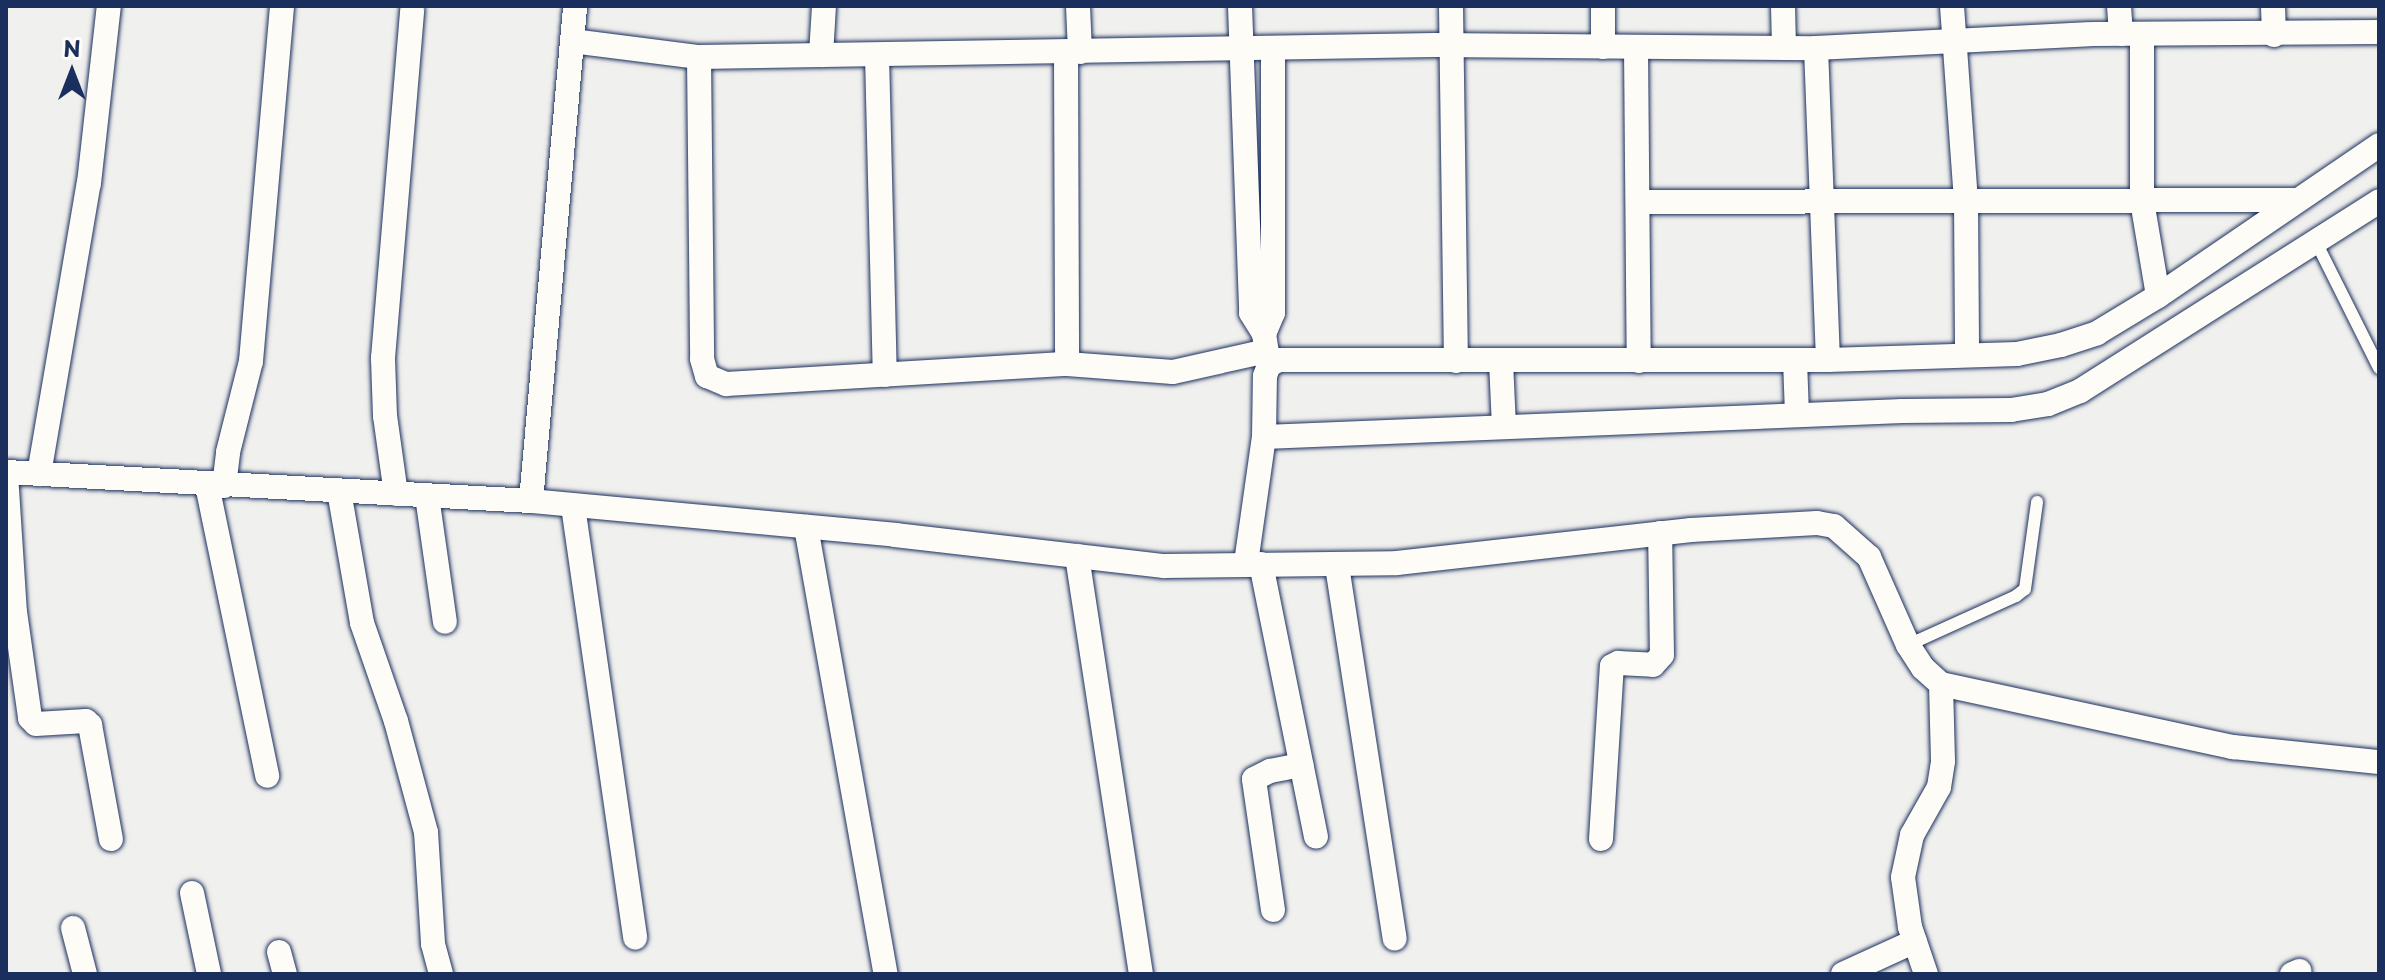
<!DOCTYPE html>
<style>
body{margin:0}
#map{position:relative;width:2385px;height:980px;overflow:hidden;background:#f0f0ee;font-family:"Playpen Sans",sans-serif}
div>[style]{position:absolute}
.roads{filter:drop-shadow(0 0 2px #1b2f5e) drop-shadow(0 0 2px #1b2f5e)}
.lane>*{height:12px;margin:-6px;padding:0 6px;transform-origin:6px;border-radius:6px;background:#fdfcf7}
.street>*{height:24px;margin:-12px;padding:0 12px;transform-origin:12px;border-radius:12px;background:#fdfcf7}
span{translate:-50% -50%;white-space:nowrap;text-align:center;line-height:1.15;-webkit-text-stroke:6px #fdfcf7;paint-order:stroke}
.frame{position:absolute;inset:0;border:8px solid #1b2f5e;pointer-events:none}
.north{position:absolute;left:32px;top:32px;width:80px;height:80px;-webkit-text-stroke:6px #fdfcf7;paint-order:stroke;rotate:0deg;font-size:22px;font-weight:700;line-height:32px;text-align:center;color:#1b2f5e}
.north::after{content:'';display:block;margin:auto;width:28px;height:36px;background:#1b2f5e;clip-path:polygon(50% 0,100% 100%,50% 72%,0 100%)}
</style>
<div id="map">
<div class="roads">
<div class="lane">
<div style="left:2316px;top:242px;width:141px;rotate:63.4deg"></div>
<div style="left:1908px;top:645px;width:119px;rotate:-24.4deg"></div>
<div style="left:2016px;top:596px;width:11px;rotate:-38deg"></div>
<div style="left:2025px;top:589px;width:88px;rotate:-82.1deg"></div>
</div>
<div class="street">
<div style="left:1078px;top:6px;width:46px;rotate:87.5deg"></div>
<div style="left:1240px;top:6px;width:307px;rotate:87.9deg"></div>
<div style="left:1251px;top:313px;width:25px;rotate:58deg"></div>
<div style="left:1264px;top:334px;width:31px;rotate:81deg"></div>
<div style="left:1451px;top:6px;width:355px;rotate:89.2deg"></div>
<div style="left:1783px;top:6px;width:40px;rotate:88.6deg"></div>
<div style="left:1952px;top:6px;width:196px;rotate:85.9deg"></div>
<div style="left:1966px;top:201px;width:152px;rotate:89.6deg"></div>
<div style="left:2119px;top:6px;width:28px;rotate:86deg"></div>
<div style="left:2273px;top:6px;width:29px;rotate:88deg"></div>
<div style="left:2142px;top:34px;width:167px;rotate:90deg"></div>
<div style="left:2142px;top:201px;width:96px;rotate:80.4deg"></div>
<div style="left:572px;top:41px;width:128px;rotate:7.2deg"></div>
<div style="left:699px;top:57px;width:736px;rotate:-0.93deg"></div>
<div style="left:1435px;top:45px;width:381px;rotate:0.5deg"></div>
<div style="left:1816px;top:48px;width:278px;rotate:-2.9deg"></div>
<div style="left:2094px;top:34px;width:285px;rotate:-0.4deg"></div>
<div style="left:1603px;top:47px;width:41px;rotate:-90deg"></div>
<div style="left:1636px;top:48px;width:313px;rotate:89.5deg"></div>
<div style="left:1816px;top:48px;width:312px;rotate:87.8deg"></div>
<div style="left:1066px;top:52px;width:312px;rotate:89.8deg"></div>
<div style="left:821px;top:55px;width:49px;rotate:-86.5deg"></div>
<div style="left:877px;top:55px;width:320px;rotate:88.6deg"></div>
<div style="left:699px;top:57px;width:302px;rotate:89.4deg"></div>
<div style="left:702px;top:359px;width:18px;rotate:74deg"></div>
<div style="left:707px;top:376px;width:21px;rotate:23deg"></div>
<div style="left:726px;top:384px;width:342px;rotate:-3.4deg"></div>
<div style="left:1067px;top:364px;width:106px;rotate:4.3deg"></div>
<div style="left:1173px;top:372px;width:96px;rotate:-12.6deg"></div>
<div style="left:1638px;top:202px;width:656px;rotate:-0.17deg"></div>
<div style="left:1264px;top:334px;width:23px;rotate:-67deg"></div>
<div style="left:1273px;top:313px;width:265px;rotate:-90deg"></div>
<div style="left:1795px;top:360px;width:55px;rotate:87.9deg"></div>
<div style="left:1501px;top:361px;width:65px;rotate:87.4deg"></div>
<div style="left:1264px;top:437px;width:639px;rotate:-2.33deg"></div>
<div style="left:1902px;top:411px;width:109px;rotate:-0.5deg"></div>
<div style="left:2011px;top:410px;width:37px;rotate:-9deg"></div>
<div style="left:2048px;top:404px;width:35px;rotate:-22deg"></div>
<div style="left:2080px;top:391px;width:354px;rotate:-32.4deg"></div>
<div style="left:6px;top:472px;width:526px;rotate:3.16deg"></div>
<div style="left:531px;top:501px;width:366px;rotate:5.3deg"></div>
<div style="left:895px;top:535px;width:271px;rotate:6.6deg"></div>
<div style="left:1164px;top:566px;width:233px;rotate:-0.7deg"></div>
<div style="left:1397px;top:563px;width:296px;rotate:-6.4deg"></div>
<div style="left:1691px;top:530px;width:126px;rotate:-3.2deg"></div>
<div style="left:1817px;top:523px;width:17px;rotate:10deg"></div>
<div style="left:1834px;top:526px;width:47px;rotate:41.5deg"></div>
<div style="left:1869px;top:557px;width:96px;rotate:66.1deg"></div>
<div style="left:1908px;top:645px;width:27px;rotate:57deg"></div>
<div style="left:1923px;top:668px;width:24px;rotate:42deg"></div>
<div style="left:1941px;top:684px;width:299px;rotate:12.2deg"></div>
<div style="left:2233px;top:747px;width:147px;rotate:5.9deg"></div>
<div style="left:6px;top:474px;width:138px;rotate:86.3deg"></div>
<div style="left:15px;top:612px;width:107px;rotate:81.9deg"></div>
<div style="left:30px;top:718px;width:8px;rotate:45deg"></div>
<div style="left:36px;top:724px;width:50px;rotate:-3.4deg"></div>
<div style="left:86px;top:721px;width:6px;rotate:45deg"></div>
<div style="left:90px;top:725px;width:116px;rotate:79.6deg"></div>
<div style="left:39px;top:474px;width:295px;rotate:-80.3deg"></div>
<div style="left:89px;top:183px;width:178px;rotate:-83.6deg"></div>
<div style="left:207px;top:485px;width:297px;rotate:78.3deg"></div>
<div style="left:224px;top:486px;width:34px;rotate:-83deg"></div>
<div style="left:228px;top:452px;width:94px;rotate:-75.8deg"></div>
<div style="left:251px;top:361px;width:356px;rotate:-85deg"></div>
<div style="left:339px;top:491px;width:134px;rotate:80.1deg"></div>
<div style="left:362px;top:623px;width:104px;rotate:70.9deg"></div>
<div style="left:396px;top:721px;width:115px;rotate:74.9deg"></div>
<div style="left:426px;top:832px;width:112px;rotate:86.4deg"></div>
<div style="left:433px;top:944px;width:31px;rotate:75deg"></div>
<div style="left:396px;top:494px;width:79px;rotate:-98deg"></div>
<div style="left:385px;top:416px;width:58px;rotate:-92deg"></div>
<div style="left:383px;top:358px;width:349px;rotate:-85.2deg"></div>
<div style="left:427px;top:496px;width:127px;rotate:81.9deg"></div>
<div style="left:531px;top:501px;width:497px;rotate:-84.9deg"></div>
<div style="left:573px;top:506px;width:436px;rotate:81.8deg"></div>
<div style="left:806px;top:527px;width:454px;rotate:79.9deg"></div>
<div style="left:1077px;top:556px;width:423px;rotate:81.3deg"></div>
<div style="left:1246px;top:563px;width:127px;rotate:-81.9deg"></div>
<div style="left:1264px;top:437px;width:61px;rotate:-89.1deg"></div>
<div style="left:1265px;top:376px;width:12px;rotate:-70deg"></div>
<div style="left:1269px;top:365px;width:11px;rotate:-27deg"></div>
<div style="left:1279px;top:360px;width:549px"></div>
<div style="left:1828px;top:360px;width:189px;rotate:-1.8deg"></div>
<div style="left:2017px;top:354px;width:45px;rotate:-11.6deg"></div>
<div style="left:2061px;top:345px;width:38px;rotate:-18deg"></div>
<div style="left:2097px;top:333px;width:71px;rotate:-31.2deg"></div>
<div style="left:2158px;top:296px;width:268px;rotate:-34.3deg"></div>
<div style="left:1261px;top:564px;width:278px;rotate:78.6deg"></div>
<div style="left:1337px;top:566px;width:377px;rotate:81.2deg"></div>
<div style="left:1601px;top:839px;width:173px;rotate:-86.4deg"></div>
<div style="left:1612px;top:666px;width:7px;rotate:-27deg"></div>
<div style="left:1618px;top:663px;width:35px;rotate:3deg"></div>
<div style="left:1653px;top:665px;width:13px;rotate:-48deg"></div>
<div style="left:1662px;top:655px;width:122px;rotate:-90.9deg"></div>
<div style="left:192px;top:893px;width:83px;rotate:78.1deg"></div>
<div style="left:1273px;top:910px;width:132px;rotate:-98.3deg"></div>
<div style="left:1254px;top:779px;width:18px;rotate:-27deg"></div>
<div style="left:1270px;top:771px;width:32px;rotate:-11deg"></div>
<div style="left:73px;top:928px;width:48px;rotate:75.4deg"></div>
<div style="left:279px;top:952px;width:23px;rotate:75deg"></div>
<div style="left:1843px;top:974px;width:79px;rotate:-24.6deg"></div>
<div style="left:1926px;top:974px;width:50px;rotate:-108.8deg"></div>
<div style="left:1910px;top:927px;width:50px;rotate:-98deg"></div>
<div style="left:1903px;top:877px;width:43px;rotate:-77.9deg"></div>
<div style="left:1912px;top:835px;width:55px;rotate:-60.6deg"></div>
<div style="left:1939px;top:787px;width:26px;rotate:-81deg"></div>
<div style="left:1943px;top:761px;width:77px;rotate:-91.5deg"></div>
<div style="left:2292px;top:974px;width:8px;rotate:-23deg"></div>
</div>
</div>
<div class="frame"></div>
<div class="north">N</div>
</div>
